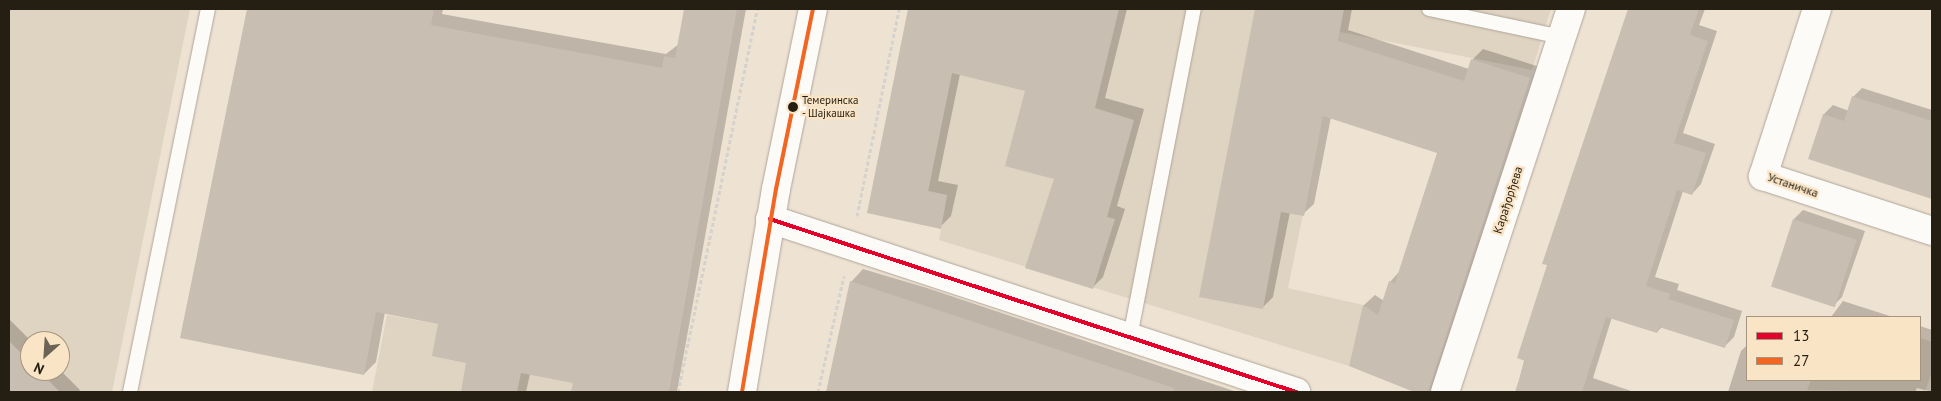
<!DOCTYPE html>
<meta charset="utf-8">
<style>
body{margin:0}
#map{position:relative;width:1941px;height:401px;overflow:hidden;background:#eee2d2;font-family:"PT Sans",sans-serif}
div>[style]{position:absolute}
.commercial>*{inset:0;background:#dfd3c1}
.shadow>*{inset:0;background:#0003}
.building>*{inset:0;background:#c8beb2;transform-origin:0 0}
.path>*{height:3px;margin-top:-1.5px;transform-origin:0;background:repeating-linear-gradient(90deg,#d5d2cd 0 4px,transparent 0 6.5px)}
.roads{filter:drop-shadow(0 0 1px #aea599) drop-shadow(0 0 1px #aea599)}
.lane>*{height:14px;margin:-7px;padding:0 7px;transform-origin:7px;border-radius:7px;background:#fcfbf8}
.street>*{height:28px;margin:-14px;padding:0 14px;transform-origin:14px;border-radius:14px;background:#fcfbf8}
.secondary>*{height:28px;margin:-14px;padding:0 14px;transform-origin:14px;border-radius:14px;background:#fcfbf8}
.bus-1>*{height:4px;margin:-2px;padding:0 2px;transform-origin:2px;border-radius:2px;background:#e4002b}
.bus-2>*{height:4px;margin:-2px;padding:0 2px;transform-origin:2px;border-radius:2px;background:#f26522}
.dots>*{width:14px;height:14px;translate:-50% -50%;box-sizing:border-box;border:2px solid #fae4c6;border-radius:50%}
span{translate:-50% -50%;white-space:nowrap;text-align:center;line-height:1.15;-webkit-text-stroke:4.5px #fae4c6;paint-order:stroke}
.bus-label{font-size:11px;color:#251e12}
.left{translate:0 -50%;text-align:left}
.street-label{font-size:12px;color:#251e12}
.frame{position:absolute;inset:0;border:10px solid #251e12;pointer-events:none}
.legend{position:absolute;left:1746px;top:316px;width:175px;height:65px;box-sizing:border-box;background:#fae4c6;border:1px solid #a5957e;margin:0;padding:6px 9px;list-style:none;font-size:15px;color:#251e12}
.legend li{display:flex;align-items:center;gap:10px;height:25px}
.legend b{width:25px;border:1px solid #a5957e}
.north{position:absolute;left:20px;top:331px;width:50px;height:50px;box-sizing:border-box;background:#fae4c6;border:1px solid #a5957e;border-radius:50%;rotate:206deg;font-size:14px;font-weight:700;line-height:20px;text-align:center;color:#251e12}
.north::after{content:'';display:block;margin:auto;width:18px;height:22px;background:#6b6355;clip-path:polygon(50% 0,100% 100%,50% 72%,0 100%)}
</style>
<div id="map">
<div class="commercial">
<div style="clip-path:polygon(evenodd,9px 9px,190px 9px,112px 392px,9px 392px,9px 9px,30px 341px,60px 341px,60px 371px,30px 371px,30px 341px)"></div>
<div style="clip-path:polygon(965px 9px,1551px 9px,1532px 70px,1340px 32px,1288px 288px,1363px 305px,1349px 366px,939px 240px,947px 195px,928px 191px)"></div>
<div style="clip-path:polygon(387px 315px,673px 366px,669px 392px,372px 392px)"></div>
<div style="clip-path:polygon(1920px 338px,1932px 342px,1932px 371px,1925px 392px,1807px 390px,1811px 380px,1920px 380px)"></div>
</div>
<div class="shadow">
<div style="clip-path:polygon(248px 9px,443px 9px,442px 14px,666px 54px,679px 44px,685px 9px,746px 9px,677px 392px,573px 392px,575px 382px,530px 374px,526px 392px,462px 392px,468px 362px,440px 323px,385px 312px,376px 362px,364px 374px,181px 337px)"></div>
<div style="clip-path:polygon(909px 9px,1127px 9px,1105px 98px,1144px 109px,1117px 206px,1125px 209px,1103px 277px,1092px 288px,1027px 90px,960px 74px,938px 181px,958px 185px,951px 216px,940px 227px,869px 212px)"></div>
<div style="clip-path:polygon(1256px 9px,1352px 9px,1348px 30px,1469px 69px,1472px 60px,1483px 49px,1540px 67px,1437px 385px,1430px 392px,1417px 392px,1350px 365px,1364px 305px,1375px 295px,1384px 301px,1390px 282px,1399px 272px,1439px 152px,1331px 117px,1314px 204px,1303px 214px,1290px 212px,1273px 297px,1262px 308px,1201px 296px)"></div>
<div style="clip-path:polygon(1629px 9px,1705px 9px,1699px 25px,1717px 31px,1683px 133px,1715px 144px,1701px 184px,1692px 194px,1683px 191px,1655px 277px,1679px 284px,1677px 290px,1742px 311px,1734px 337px,1724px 347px,1662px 327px,1657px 332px,1612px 317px,1593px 378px,1634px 392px,1516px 392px,1549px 265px,1544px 263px)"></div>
<div style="clip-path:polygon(1862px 88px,1932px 110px,1932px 198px,1810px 158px,1824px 114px,1833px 105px,1849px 111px,1853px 97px)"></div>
<div style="clip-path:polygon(1803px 210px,1865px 231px,1842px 297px,1833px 306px,1772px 285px,1794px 219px)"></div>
<div style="clip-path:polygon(863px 269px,927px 288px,1237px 392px,828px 392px,851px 282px)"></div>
<div style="clip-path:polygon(1843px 301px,1893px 317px,1831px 317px)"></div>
<div style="clip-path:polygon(9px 319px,31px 341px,30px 371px,60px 370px,80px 390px,78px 392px,9px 392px)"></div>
<div style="clip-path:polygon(1920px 326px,1932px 330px,1932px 392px,1917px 388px,1915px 392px,1728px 392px,1741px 351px,1747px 345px,1747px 380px,1920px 380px)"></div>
</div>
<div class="building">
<div style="clip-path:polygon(247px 9px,434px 9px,431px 25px,662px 68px,664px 56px,675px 58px,684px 9px,737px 9px,669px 392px,571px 392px,573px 383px,521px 373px,517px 392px,461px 392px,466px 363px,432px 356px,438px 324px,376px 312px,364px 375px,180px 338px)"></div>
<div style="clip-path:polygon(908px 9px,1119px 9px,1095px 108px,1134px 120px,1107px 217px,1115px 219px,1093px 289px,1025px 268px,1054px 179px,1005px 166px,1025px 91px,952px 73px,928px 191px,947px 195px,941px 229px,867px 213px)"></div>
<div style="clip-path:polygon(1255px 9px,1344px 9px,1338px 41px,1464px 81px,1471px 59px,1530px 78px,1428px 392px,1414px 392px,1349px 366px,1363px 305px,1378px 315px,1389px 281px,1395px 283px,1437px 153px,1323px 116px,1304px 216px,1281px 212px,1263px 309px,1199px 297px)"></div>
<div style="clip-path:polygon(1628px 9px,1699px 9px,1690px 35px,1708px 41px,1674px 143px,1706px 153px,1692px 195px,1677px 190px,1646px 286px,1670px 294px,1668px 299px,1734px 320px,1725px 348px,1659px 327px,1657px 333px,1606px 317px,1582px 392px,1515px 392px,1525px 361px,1517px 358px,1547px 265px,1542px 264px)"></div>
<div style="clip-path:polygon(1852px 96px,1932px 121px,1932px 199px,1808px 159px,1823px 114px,1844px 121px)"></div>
<div style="left:1793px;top:219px;width:67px;height:71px;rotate:18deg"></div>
<div style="clip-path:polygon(850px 281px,1174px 388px,1173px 392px,826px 392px)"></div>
<div style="clip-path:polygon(9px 341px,30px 362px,30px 371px,39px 371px,60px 392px,9px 392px)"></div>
</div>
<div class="path">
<div style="left:857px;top:216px;width:211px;rotate:-78.5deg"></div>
<div style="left:678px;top:392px;width:391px;rotate:-78.3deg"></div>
<div style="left:818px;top:392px;width:119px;rotate:-77.4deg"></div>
</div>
<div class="roads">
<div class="lane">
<div style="left:1429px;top:9px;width:136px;rotate:11.9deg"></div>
<div style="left:1130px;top:337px;width:334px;rotate:-79deg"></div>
<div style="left:130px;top:392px;width:391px;rotate:-78.5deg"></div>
</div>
<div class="street">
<div style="left:1817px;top:9px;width:176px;rotate:107.9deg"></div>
<div style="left:1763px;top:176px;width:178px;rotate:18deg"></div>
<div style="left:770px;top:219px;width:554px;rotate:18.21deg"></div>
<div style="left:1445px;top:392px;width:403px;rotate:-71.8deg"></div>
</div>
<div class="secondary">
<div style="left:742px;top:392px;width:206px;rotate:-80.5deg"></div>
<div style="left:776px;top:189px;width:184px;rotate:-78.4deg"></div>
</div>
</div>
<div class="bus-1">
<div style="left:770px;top:219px;width:554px;rotate:18.21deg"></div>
</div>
<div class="bus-2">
<div style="left:742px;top:392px;width:206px;rotate:-80.5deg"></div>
<div style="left:776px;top:189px;width:184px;rotate:-78.4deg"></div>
</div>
<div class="dots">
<div style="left:793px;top:107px;background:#251e12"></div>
</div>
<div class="bus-label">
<span class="left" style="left:802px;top:107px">Темеринска<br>- Шајкашка</span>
</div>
<div class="street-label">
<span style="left:1793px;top:185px;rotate:19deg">Устаничка</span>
<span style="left:1508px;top:200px;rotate:-72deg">Карађорђева</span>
</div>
<div class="frame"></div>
<ul class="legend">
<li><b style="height:6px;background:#e4002b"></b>13</li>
<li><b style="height:6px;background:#f26522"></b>27</li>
</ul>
<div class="north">N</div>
</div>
